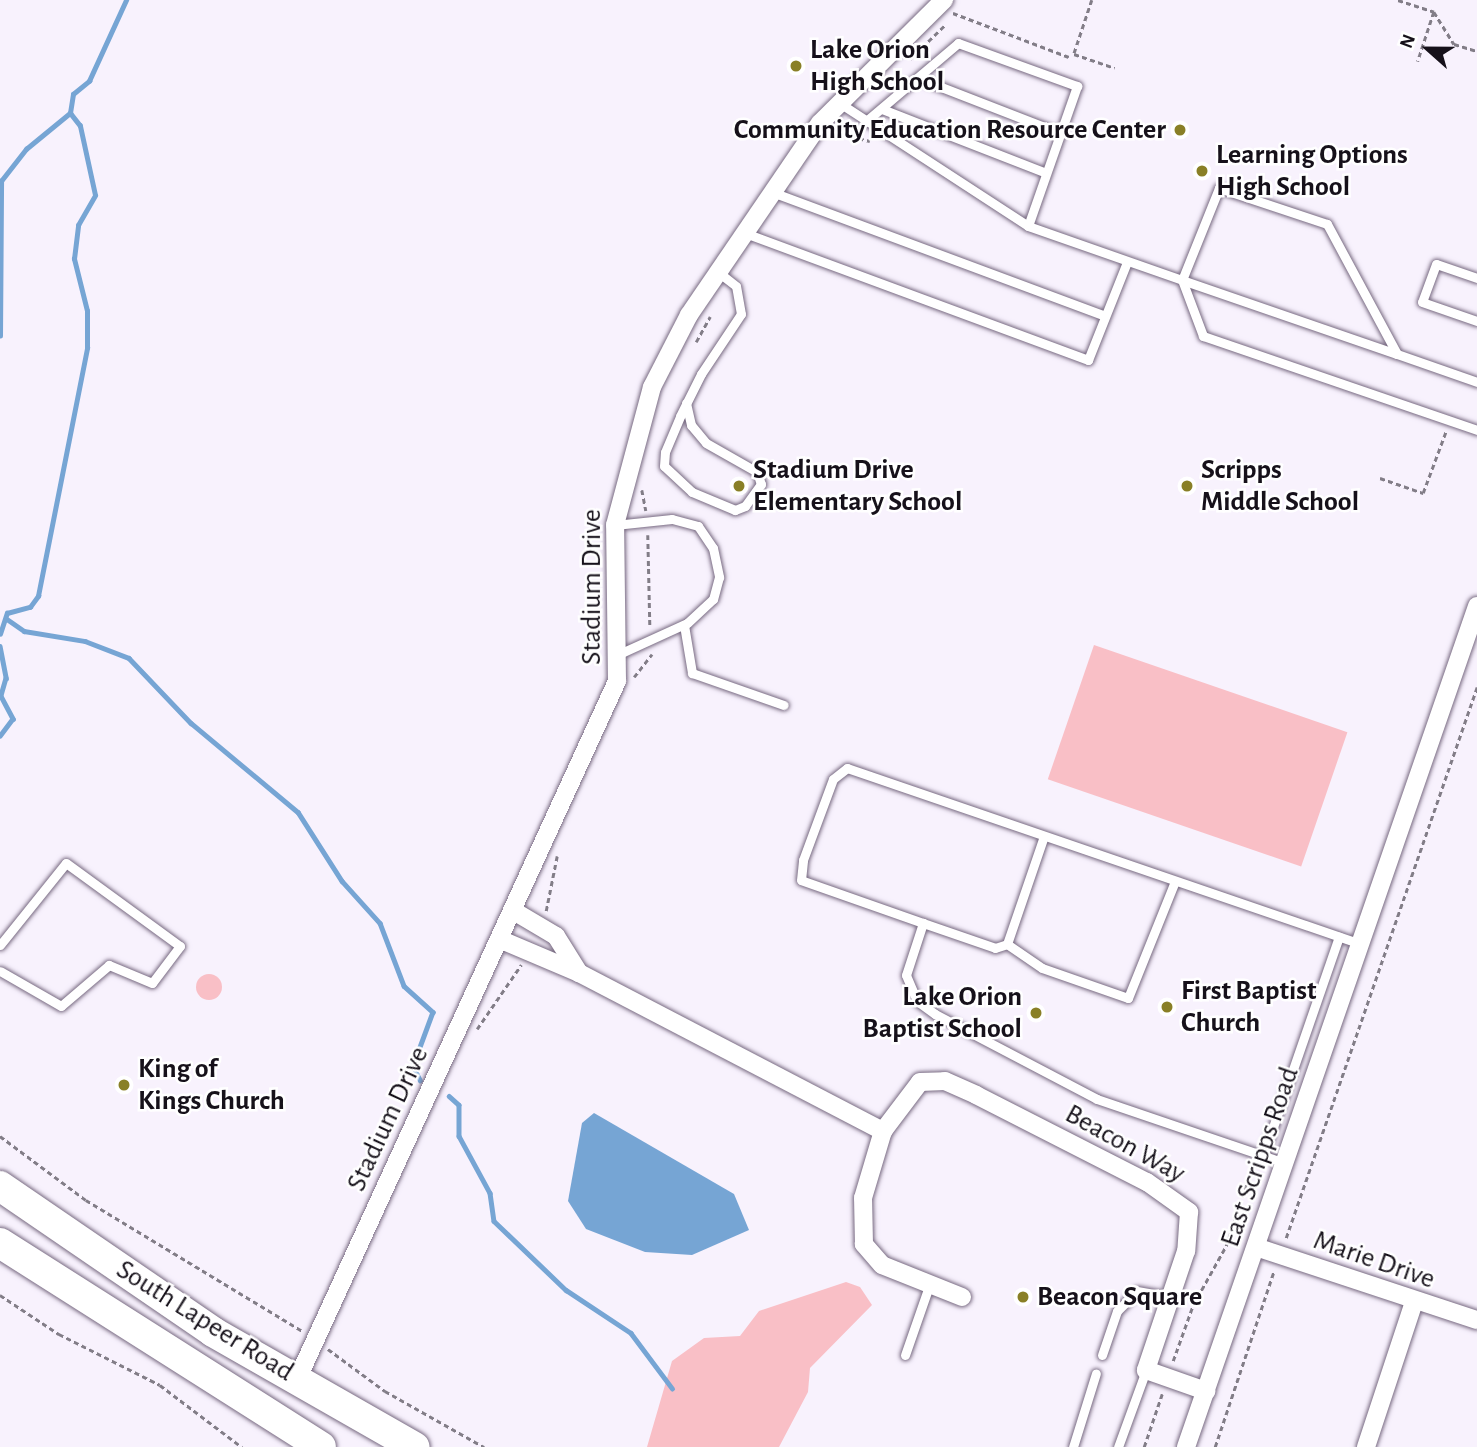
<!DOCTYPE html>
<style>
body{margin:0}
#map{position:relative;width:1477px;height:1447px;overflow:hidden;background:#f8f2fd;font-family:"Alegreya Sans",sans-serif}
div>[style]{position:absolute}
.green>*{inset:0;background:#f9bfc6;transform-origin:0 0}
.round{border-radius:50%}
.water>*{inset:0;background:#76a5d4}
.stream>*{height:4.5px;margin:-2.25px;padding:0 2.25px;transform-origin:2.25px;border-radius:2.25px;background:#76a5d4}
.path>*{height:2.5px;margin-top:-1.25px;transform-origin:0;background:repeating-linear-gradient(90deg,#827d87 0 5px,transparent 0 8.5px)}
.roads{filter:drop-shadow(0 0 2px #776981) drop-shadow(0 0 2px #776981)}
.lane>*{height:9px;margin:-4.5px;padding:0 4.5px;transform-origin:4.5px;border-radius:4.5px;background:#fff}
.street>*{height:18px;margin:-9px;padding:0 9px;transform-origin:9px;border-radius:9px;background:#fff}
.primary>*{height:30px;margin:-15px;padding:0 15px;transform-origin:15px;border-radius:15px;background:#fff}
.dots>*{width:19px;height:19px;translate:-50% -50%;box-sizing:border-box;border:4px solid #fff;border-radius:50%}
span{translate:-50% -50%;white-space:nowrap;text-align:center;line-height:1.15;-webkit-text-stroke:5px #fff;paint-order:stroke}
.poi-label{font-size:28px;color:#16111a;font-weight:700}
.left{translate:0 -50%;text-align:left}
.right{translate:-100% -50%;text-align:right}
.street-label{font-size:28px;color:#16111a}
.north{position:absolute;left:1393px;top:14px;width:70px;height:70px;-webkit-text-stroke:5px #fff;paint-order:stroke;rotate:291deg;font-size:19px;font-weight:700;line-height:28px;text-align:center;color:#16111a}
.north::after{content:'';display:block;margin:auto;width:24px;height:32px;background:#16111a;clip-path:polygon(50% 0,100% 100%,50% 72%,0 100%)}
</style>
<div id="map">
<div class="green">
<div style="left:1094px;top:645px;width:268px;height:142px;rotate:19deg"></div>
<div class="round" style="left:196px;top:974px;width:26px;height:26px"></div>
<div style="clip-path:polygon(846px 1282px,860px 1287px,872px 1305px,810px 1368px,808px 1392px,779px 1447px,647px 1447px,672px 1361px,704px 1338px,740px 1336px,759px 1311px)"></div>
</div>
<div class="water">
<div style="clip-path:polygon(594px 1113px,734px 1194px,749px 1230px,692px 1255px,645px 1252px,586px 1229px,568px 1201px,582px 1123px)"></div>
</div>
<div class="stream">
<div style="left:0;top:336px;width:155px;rotate:-89.6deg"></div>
<div style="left:1px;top:181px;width:41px;rotate:-52deg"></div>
<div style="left:26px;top:149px;width:57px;rotate:-39.3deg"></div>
<div style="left:70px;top:113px;width:19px;rotate:-81deg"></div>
<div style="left:73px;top:94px;width:21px;rotate:-39deg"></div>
<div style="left:89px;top:81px;width:89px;rotate:-65.4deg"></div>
<div style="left:7px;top:619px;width:21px;rotate:35deg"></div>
<div style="left:24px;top:631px;width:62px;rotate:9.3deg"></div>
<div style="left:85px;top:641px;width:47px;rotate:21.1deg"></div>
<div style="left:129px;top:658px;width:90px;rotate:46.4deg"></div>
<div style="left:191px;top:723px;width:139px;rotate:39.8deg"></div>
<div style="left:298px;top:812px;width:82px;rotate:57.5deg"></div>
<div style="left:342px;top:881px;width:57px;rotate:47.9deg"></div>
<div style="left:380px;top:923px;width:67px;rotate:69.1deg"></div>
<div style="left:404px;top:986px;width:39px;rotate:42deg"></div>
<div style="left:433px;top:1012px;width:58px;rotate:110.3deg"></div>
<div style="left:413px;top:1066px;width:16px;rotate:63deg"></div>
<div style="left:0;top:634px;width:22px;rotate:-72deg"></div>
<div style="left:7px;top:613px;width:24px;rotate:-15deg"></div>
<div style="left:30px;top:607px;width:14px;rotate:-54deg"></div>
<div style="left:38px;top:596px;width:253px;rotate:-78.8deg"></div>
<div style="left:87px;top:348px;width:37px;rotate:-90deg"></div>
<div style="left:87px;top:311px;width:54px;rotate:-104deg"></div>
<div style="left:74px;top:259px;width:34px;rotate:-83deg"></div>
<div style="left:78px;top:225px;width:34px;rotate:-60deg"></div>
<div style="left:95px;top:195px;width:71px;rotate:-102.3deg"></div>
<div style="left:80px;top:126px;width:16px;rotate:-128deg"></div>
<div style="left:0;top:646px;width:33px;rotate:79deg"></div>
<div style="left:6px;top:678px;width:19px;rotate:106deg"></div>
<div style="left:1px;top:696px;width:26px;rotate:62deg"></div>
<div style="left:13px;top:719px;width:21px;rotate:127deg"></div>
<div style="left:449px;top:1096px;width:13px;rotate:42deg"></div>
<div style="left:459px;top:1105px;width:31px;rotate:90deg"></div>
<div style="left:459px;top:1136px;width:65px;rotate:61.5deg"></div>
<div style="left:490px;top:1193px;width:28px;rotate:82deg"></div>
<div style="left:494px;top:1221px;width:100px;rotate:43.8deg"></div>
<div style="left:566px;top:1290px;width:78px;rotate:33.5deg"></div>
<div style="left:631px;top:1333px;width:69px;rotate:53.3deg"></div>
</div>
<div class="path">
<div style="left:1092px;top:0;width:57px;rotate:108.4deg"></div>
<div style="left:1074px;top:54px;width:43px;rotate:18.9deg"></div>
<div style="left:1398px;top:0;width:38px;rotate:18deg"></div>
<div style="left:1434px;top:12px;width:52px;rotate:108.1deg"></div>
<div style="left:1434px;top:12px;width:38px;rotate:58deg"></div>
<div style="left:1454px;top:44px;width:24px;rotate:17deg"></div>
<div style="left:953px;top:13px;width:124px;rotate:20.8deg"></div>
<div style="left:910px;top:59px;width:49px;rotate:-44.2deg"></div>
<div style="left:834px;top:132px;width:37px;rotate:14deg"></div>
<div style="left:696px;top:342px;width:29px;rotate:-61deg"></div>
<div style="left:1380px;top:478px;width:46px;rotate:19.2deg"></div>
<div style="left:1423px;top:493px;width:66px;rotate:-69.6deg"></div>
<div style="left:642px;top:490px;width:21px;rotate:79deg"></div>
<div style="left:648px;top:535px;width:91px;rotate:88.7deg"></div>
<div style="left:634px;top:677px;width:29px;rotate:-52deg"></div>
<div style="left:546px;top:911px;width:56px;rotate:-78.7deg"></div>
<div style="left:477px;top:1029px;width:78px;rotate:-55.5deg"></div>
<div style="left:0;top:1136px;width:107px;rotate:36.7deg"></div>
<div style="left:86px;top:1200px;width:253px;rotate:31.2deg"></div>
<div style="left:1286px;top:1238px;width:583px;rotate:-70.88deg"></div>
<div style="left:0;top:1295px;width:71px;rotate:33.5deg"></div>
<div style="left:59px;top:1334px;width:113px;rotate:26.8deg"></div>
<div style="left:160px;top:1385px;width:103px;rotate:37.1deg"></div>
<div style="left:328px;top:1349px;width:71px;rotate:36.4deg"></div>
<div style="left:385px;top:1391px;width:114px;rotate:29.5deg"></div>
<div style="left:1173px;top:1361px;width:59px;rotate:-70.3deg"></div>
<div style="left:1193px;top:1305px;width:68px;rotate:-60.8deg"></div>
<div style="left:1226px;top:1246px;width:86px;rotate:-71.8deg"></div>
<div style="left:1144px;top:1447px;width:56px;rotate:-71.2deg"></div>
<div style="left:1215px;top:1447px;width:186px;rotate:-71.5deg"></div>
</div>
<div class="roads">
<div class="lane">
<div style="left:918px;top:78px;width:152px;rotate:21.2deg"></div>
<div style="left:838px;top:102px;width:227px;rotate:33.1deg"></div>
<div style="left:1028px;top:226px;width:163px;rotate:19.3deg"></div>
<div style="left:1182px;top:280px;width:60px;rotate:69.4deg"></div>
<div style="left:1203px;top:336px;width:290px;rotate:18.9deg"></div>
<div style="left:882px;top:109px;width:176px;rotate:21.3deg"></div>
<div style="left:865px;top:122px;width:122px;rotate:-40.3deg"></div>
<div style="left:958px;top:43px;width:127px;rotate:19.9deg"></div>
<div style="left:1077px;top:86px;width:148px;rotate:109.3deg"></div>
<div style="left:772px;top:192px;width:355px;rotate:20.4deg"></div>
<div style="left:745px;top:233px;width:366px;rotate:20.3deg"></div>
<div style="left:1088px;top:360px;width:105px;rotate:-68.3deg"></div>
<div style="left:1477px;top:278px;width:43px;rotate:-161.1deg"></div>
<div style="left:1436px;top:264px;width:40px;rotate:110.2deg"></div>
<div style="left:1422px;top:302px;width:58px;rotate:19.1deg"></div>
<div style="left:1397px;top:354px;width:148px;rotate:-118.3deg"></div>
<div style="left:1327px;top:224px;width:114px;rotate:-161.6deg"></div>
<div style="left:1219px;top:188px;width:99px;rotate:111.9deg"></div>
<div style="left:1182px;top:280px;width:227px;rotate:19deg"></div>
<div style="left:1397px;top:354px;width:85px;rotate:19.3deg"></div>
<div style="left:686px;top:403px;width:23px;rotate:77deg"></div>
<div style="left:691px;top:425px;width:23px;rotate:50deg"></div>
<div style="left:706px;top:443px;width:59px;rotate:29.6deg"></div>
<div style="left:757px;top:472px;width:13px;rotate:72deg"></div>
<div style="left:761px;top:484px;width:27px;rotate:126deg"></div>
<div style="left:745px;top:506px;width:11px;rotate:158deg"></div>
<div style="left:735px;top:510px;width:47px;rotate:-157.3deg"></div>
<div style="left:692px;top:492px;width:38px;rotate:-137deg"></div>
<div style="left:664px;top:466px;width:14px;rotate:-86deg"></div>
<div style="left:665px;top:452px;width:39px;rotate:-67deg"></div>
<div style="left:680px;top:416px;width:47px;rotate:-63.4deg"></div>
<div style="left:701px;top:374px;width:72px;rotate:-56.3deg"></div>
<div style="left:741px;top:314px;width:28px;rotate:-100deg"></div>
<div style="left:736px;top:286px;width:23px;rotate:-142deg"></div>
<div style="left:615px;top:525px;width:57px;rotate:-6deg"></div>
<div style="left:672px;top:519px;width:27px;rotate:15deg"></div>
<div style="left:698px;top:526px;width:27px;rotate:56deg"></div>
<div style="left:713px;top:548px;width:30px;rotate:78deg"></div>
<div style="left:719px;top:577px;width:23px;rotate:105deg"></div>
<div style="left:713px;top:599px;width:35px;rotate:137deg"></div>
<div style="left:687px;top:623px;width:75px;rotate:155.5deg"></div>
<div style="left:684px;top:625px;width:49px;rotate:80.5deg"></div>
<div style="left:692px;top:673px;width:97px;rotate:19.2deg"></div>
<div style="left:923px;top:923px;width:76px;rotate:19.1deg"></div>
<div style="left:995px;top:948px;width:13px;rotate:-18deg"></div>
<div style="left:1007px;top:944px;width:42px;rotate:34.4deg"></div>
<div style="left:1042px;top:968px;width:91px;rotate:19.2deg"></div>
<div style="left:1128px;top:998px;width:126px;rotate:-68.1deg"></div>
<div style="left:1007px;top:944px;width:114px;rotate:-71.1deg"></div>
<div style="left:0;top:945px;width:105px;rotate:-51.2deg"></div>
<div style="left:66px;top:863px;width:141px;rotate:36.1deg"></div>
<div style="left:180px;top:946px;width:46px;rotate:127.1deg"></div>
<div style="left:152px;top:983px;width:47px;rotate:-157.3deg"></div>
<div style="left:109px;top:965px;width:63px;rotate:139.5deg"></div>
<div style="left:61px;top:1006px;width:70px;rotate:-150.2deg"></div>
<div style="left:1263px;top:1156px;width:232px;rotate:-70.9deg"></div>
<div style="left:1285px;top:1163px;width:199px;rotate:-161.2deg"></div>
<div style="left:1097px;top:1099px;width:183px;rotate:-152.3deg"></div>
<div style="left:935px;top:1014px;width:22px;rotate:-144deg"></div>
<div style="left:917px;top:1001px;width:28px;rotate:-113deg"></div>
<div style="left:906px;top:975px;width:55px;rotate:-71.9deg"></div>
<div style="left:923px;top:923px;width:129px;rotate:-160.6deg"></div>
<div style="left:801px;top:880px;width:20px;rotate:-84deg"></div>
<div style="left:803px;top:860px;width:86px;rotate:-69.7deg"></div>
<div style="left:833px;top:779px;width:18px;rotate:-38deg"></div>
<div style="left:847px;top:768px;width:543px;rotate:18.9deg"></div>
<div style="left:905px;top:1355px;width:73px;rotate:-70.8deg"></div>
<div style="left:1102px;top:1355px;width:46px;rotate:-71.2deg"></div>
<div style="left:1117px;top:1311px;width:28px;rotate:-45deg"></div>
<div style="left:1137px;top:1291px;width:34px;rotate:10deg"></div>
<div style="left:1073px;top:1447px;width:77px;rotate:-72.7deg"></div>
<div style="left:1118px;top:1447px;width:82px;rotate:-70deg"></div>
</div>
<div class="street">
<div style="left:512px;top:910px;width:51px;rotate:30.6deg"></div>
<div style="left:556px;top:936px;width:44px;rotate:58.1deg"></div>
<div style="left:499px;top:939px;width:87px;rotate:23deg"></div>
<div style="left:579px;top:973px;width:343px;rotate:27.5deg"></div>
<div style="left:1256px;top:1247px;width:233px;rotate:18.3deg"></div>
<div style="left:962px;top:1297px;width:86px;rotate:-158.2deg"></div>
<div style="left:882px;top:1265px;width:28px;rotate:-131deg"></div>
<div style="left:864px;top:1244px;width:46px;rotate:-91.2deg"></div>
<div style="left:863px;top:1198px;width:70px;rotate:-73.4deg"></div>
<div style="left:883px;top:1131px;width:61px;rotate:-52.9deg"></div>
<div style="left:920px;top:1082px;width:25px;rotate:-2deg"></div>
<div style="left:945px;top:1081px;width:34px;rotate:24deg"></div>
<div style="left:976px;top:1095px;width:192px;rotate:27deg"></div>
<div style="left:1147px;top:1182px;width:52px;rotate:35.5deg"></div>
<div style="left:1189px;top:1212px;width:39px;rotate:94deg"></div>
<div style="left:1186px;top:1251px;width:126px;rotate:108.6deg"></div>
<div style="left:1146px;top:1370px;width:64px;rotate:19.3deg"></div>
<div style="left:297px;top:1380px;width:769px;rotate:-65.4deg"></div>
<div style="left:617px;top:681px;width:156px;rotate:-90.7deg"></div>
<div style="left:615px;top:525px;width:143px;rotate:-75deg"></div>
<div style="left:652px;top:387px;width:81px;rotate:-62.8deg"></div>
<div style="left:689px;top:315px;width:232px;rotate:-55.7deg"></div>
<div style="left:820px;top:123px;width:175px;rotate:-44.8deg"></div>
<div style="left:1186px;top:1447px;width:890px;rotate:-70.91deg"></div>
<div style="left:1366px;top:1447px;width:153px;rotate:-71.7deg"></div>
</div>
<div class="primary">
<div style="left:0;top:1186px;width:258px;rotate:34.4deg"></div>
<div style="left:213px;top:1332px;width:232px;rotate:29.7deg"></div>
<div style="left:0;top:1243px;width:380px;rotate:32.4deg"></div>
</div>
</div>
<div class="dots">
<div style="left:796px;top:66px;background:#897f26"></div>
<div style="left:1180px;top:130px;background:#897f26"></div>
<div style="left:1202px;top:171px;background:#897f26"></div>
<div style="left:739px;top:486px;background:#897f26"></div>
<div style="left:1187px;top:486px;background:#897f26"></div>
<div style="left:1167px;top:1007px;background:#897f26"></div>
<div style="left:1036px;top:1013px;background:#897f26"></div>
<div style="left:124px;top:1085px;background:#897f26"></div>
<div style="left:1023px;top:1297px;background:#897f26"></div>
</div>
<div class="poi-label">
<span class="left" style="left:810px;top:66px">Lake Orion<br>High School</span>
<span class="right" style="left:1166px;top:130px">Community Education Resource Center</span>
<span class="left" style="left:1216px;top:171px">Learning Options<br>High School</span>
<span class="left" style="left:753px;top:486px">Stadium Drive<br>Elementary School</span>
<span class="left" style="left:1201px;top:486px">Scripps<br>Middle School</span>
<span class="left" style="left:1181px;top:1007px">First Baptist<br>Church</span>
<span class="right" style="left:1022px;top:1013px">Lake Orion<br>Baptist School</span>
<span class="left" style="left:138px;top:1085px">King of<br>Kings Church</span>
<span class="left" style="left:1037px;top:1297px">Beacon Square</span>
</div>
<div class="street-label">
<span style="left:592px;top:587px;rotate:-90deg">Stadium Drive</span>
<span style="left:388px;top:1119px;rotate:-65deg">Stadium Drive</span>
<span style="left:1125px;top:1144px;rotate:29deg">Beacon Way</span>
<span style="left:1260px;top:1157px;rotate:-71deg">East Scripps Road</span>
<span style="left:1374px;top:1260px;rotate:19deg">Marie Drive</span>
<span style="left:205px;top:1321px;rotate:32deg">South Lapeer Road</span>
</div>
<div class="north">N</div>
</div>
